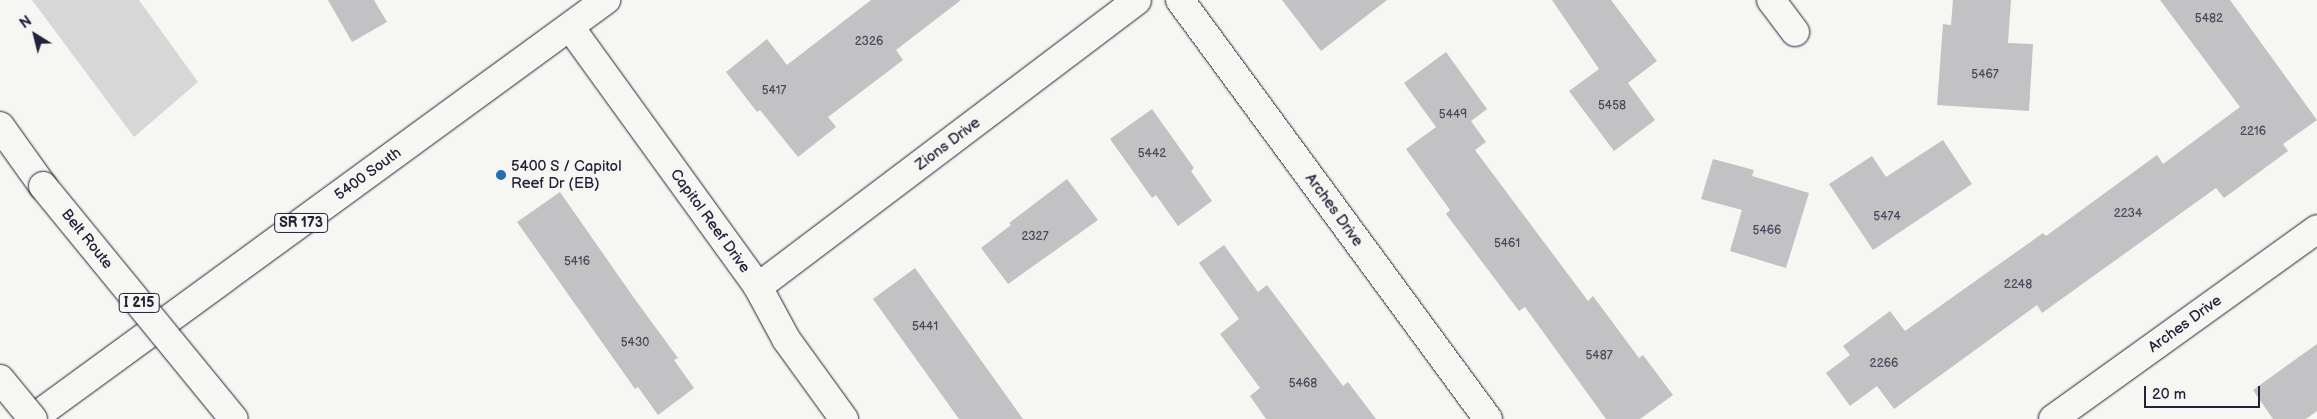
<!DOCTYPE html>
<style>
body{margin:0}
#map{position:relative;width:2317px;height:419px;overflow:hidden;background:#f6f6f2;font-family:"Balsamiq Sans",sans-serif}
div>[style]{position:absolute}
.green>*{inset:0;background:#d7d7d7}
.building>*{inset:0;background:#c2c2c4}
.roads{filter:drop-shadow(0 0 1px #22223b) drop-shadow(0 0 1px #22223b)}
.minor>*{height:28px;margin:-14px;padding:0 14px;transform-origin:14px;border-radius:14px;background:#f6f6f2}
.major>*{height:28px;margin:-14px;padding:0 14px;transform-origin:14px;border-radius:14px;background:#f6f6f2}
.highway>*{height:28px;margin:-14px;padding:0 14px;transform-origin:14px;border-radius:14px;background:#f6f6f2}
.bridges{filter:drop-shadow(0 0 1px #22223b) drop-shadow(0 0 1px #22223b)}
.highway-bridge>*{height:28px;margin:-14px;padding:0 14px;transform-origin:14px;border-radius:14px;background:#f6f6f2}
.dots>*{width:14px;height:14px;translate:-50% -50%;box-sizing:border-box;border:2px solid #f6f6f2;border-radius:50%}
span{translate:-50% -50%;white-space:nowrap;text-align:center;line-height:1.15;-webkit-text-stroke:4px #f6f6f2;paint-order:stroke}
.number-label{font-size:12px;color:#4a4a5d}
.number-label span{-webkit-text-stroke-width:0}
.shield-label span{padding:1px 4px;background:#f6f6f2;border:1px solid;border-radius:4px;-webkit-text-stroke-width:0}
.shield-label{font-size:14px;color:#22223b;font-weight:700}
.street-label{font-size:15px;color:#22223b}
.poi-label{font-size:15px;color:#22223b}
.left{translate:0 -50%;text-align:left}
.north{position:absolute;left:10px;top:10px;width:50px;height:50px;-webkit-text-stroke:4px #f6f6f2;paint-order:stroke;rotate:324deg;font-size:14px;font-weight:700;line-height:20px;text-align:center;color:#22223b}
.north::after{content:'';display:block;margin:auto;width:18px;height:22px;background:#22223b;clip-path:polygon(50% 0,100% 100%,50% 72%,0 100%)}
.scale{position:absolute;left:2144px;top:386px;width:116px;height:22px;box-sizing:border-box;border:2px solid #22223b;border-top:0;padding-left:6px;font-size:15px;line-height:18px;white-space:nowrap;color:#22223b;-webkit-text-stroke:4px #f6f6f2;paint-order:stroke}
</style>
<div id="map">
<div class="green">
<div style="clip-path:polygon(32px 0,139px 0,198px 82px,134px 137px)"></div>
</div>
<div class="building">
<div style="clip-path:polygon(328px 0,374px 0,387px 22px,352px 42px)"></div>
<div style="clip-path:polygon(871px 0,961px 0,896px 50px,903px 60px,828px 117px,836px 127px,798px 157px,760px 110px,757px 112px,726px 72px,767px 39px,787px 65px)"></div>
<div style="clip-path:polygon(1282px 0,1387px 0,1321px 51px)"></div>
<div style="clip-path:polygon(1552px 0,1611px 0,1657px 61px,1628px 83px,1655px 120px,1614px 151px,1569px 91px,1599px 69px)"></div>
<div style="clip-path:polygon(1953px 0,2011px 0,2008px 43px,2033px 44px,2029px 111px,1937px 105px,1943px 24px,1951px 25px)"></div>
<div style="clip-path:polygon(2160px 0,2230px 0,2317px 120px,2283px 144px,2288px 151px,2224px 198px,2216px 188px,2042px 313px,2037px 305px,1894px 409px,1877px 386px,1850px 406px,1826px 373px,1850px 355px,1843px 346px,1890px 311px,1905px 331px,2043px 233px,2046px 236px,2157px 155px,2163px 164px,2240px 107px)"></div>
<div style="clip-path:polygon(1446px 52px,1487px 109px,1471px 121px,1486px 142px,1475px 150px,1588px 301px,1593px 296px,1639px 358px,1643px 355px,1673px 395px,1640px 419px,1606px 419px,1525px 307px,1519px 311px,1446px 214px,1450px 210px,1406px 149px,1436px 127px,1404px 83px)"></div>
<div style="clip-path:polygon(1152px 109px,1194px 168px,1191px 171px,1212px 201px,1178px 226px,1156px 195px,1152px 198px,1110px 139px)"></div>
<div style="clip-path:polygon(1943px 140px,1972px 184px,1873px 250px,1829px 184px,1872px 156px,1886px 177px)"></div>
<div style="clip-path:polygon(1713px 159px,1754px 170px,1752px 176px,1809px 193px,1786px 268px,1730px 251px,1742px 210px,1701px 199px)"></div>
<div style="clip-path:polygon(1067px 179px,1098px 220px,1008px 284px,981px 248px,1011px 225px,1009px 223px)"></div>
<div style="clip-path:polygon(560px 192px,634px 298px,678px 358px,674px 360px,694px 388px,658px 415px,638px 387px,635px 389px,517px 222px)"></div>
<div style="clip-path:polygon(1224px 245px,1258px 292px,1267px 285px,1343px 386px,1348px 382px,1376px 419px,1266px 419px,1250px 396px,1260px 388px,1220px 334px,1239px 319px,1199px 263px)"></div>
<div style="clip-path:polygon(915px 268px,1023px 419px,959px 419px,873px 299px)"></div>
<div style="clip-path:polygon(2317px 344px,2317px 411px,2306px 419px,2273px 419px,2253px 390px)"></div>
</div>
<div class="roads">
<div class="minor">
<div style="left:1180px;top:0;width:520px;rotate:53.68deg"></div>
<div style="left:1771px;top:0;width:40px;rotate:53deg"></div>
<div style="left:570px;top:27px;width:321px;rotate:54.1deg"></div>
<div style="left:758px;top:287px;width:59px;rotate:61.7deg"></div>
<div style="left:786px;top:339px;width:99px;rotate:54.1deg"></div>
<div style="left:758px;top:287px;width:475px;rotate:-37.1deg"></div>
<div style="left:2053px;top:419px;width:325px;rotate:-35.7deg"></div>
</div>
<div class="major">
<div style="left:32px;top:419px;width:711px;rotate:-36.13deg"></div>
</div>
<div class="highway">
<div style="left:0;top:126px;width:74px;rotate:54.4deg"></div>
</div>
</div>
<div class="bridges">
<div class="highway-bridge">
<div style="left:43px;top:186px;width:301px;rotate:50.7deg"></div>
<div style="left:0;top:379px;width:52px;rotate:50.5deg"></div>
</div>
</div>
<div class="dots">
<div style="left:501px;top:175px;background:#1f6fb2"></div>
</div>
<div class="number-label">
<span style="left:2209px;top:19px">5482</span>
<span style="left:869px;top:42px">2326</span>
<span style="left:1985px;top:75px">5467</span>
<span style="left:774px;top:91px">5417</span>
<span style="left:1612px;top:106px">5458</span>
<span style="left:1453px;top:115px">5449</span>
<span style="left:2253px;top:132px">2216</span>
<span style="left:1152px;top:154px">5442</span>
<span style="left:2128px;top:214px">2234</span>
<span style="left:1887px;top:217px">5474</span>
<span style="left:1767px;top:231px">5466</span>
<span style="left:1035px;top:237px">2327</span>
<span style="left:1507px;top:244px">5461</span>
<span style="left:577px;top:262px">5416</span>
<span style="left:2018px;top:285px">2248</span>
<span style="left:925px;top:327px">5441</span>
<span style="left:635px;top:343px">5430</span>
<span style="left:1599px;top:356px">5487</span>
<span style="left:1884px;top:364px">2266</span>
<span style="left:1303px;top:384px">5468</span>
</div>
<div class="shield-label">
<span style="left:301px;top:223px">SR 173</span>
<span style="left:139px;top:303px">I 215</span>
</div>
<div class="street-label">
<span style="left:948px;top:144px;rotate:-37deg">Zions Drive</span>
<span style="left:368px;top:174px;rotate:-36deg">5400 South</span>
<span style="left:1334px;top:210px;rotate:54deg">Arches Drive</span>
<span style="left:710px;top:221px;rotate:54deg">Capitol Reef Drive</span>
<span style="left:87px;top:239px;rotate:51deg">Belt Route</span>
<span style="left:2185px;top:324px;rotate:-36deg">Arches Drive</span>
</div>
<div class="poi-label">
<span class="left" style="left:511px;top:175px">5400 S / Capitol<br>Reef Dr (EB)</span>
</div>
<div class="north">N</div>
<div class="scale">20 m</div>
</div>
